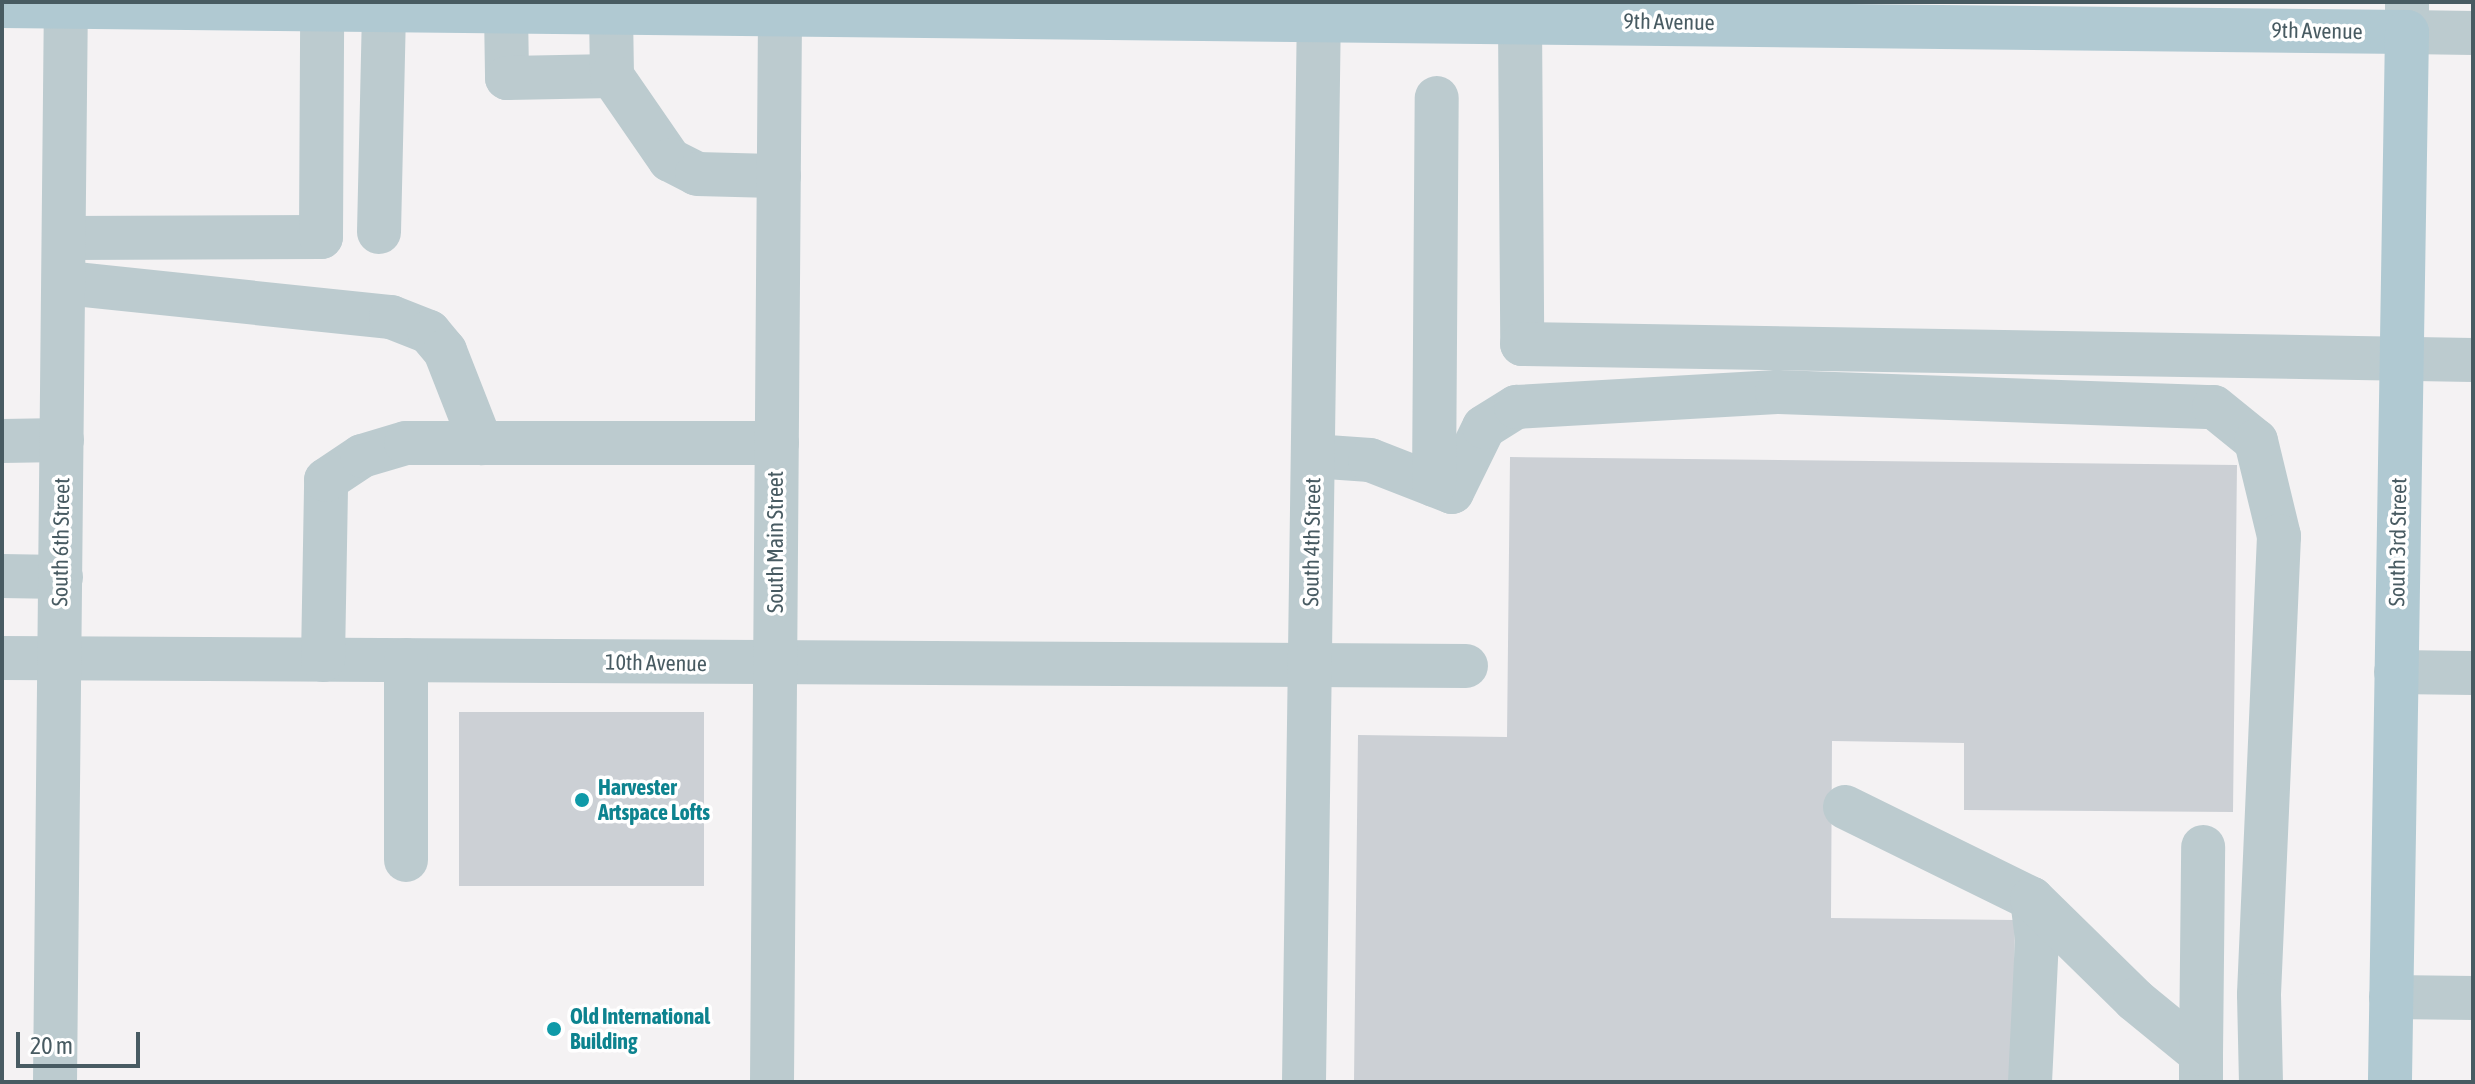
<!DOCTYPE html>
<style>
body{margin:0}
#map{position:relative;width:2475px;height:1084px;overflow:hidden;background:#f4f2f3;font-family:"Asap Condensed",sans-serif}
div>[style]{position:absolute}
.building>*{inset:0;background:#ccd0d5;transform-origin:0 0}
.minor>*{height:44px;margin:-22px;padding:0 22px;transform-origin:22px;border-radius:22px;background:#bccbcf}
.major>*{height:44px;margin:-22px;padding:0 22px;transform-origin:22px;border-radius:22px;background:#b0c9d2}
.dots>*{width:22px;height:22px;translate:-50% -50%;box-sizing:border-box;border:4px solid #fff;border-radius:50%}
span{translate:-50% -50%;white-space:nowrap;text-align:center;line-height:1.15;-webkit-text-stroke:7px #fff;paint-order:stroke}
.street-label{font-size:22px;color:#485b62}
.culture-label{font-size:22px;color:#0d838f;font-weight:700}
.left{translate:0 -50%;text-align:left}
.frame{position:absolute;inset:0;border:4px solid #485b62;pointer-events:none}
.scale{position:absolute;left:16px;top:1032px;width:124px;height:36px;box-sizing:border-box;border:4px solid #485b62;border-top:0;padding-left:10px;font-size:24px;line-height:28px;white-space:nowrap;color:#485b62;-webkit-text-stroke:6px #fff;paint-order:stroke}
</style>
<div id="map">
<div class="building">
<div style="clip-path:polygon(1510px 457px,2237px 465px,2233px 812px,1964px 810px,1964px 743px,1832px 741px,1831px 918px,2015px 920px,2013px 1082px,1354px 1082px,1358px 735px,1507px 737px)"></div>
<div style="left:459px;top:712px;width:245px;height:174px"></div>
</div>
<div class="minor">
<div style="left:2407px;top:2px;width:30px;rotate:90deg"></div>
<div style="left:2407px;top:32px;width:66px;rotate:0.9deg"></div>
<div style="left:506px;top:11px;width:67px;rotate:89.1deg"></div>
<div style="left:507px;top:78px;width:105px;rotate:-1.1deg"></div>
<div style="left:612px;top:76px;width:64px;rotate:-90.9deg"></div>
<div style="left:1520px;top:21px;width:323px;rotate:89.6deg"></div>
<div style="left:1522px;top:344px;width:951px;rotate:0.96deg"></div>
<div style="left:612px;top:76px;width:102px;rotate:55.4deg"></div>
<div style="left:670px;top:160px;width:30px;rotate:27deg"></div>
<div style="left:697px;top:174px;width:82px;rotate:1.4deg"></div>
<div style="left:379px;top:232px;width:223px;rotate:-88.7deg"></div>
<div style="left:66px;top:238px;width:255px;rotate:-0.2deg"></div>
<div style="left:321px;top:237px;width:228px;rotate:-89.7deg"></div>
<div style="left:66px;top:283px;width:327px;rotate:6deg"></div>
<div style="left:391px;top:317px;width:41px;rotate:21.5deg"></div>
<div style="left:429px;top:332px;width:25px;rotate:50deg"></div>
<div style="left:445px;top:351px;width:99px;rotate:68.6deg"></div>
<div style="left:2px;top:441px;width:60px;rotate:-1deg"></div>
<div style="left:1313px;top:456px;width:57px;rotate:4deg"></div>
<div style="left:1370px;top:460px;width:88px;rotate:21.3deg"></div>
<div style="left:1452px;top:492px;width:72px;rotate:-63.8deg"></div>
<div style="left:1484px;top:427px;width:38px;rotate:-32deg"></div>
<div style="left:1516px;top:407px;width:261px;rotate:-3.3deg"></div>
<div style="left:1777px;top:392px;width:437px;rotate:2deg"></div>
<div style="left:2214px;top:407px;width:54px;rotate:39deg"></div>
<div style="left:2256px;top:441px;width:98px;rotate:76.4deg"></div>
<div style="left:2279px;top:536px;width:459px;rotate:92.5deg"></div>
<div style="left:2259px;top:995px;width:87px;rotate:88.7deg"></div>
<div style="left:1434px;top:485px;width:387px;rotate:-89.6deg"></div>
<div style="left:2px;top:576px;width:59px;rotate:1deg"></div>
<div style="left:2px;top:658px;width:1464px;rotate:0.31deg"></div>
<div style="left:323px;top:660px;width:180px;rotate:-89deg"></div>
<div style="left:326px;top:480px;width:43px;rotate:-33.7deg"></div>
<div style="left:362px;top:456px;width:46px;rotate:-16.5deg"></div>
<div style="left:406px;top:443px;width:371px"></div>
<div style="left:406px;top:660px;width:200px;rotate:90deg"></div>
<div style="left:2396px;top:672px;width:77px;rotate:0.7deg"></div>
<div style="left:1845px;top:807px;width:208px;rotate:26.2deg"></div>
<div style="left:2032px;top:899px;width:40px;rotate:82.9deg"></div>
<div style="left:2037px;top:939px;width:143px;rotate:92.8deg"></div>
<div style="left:2032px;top:899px;width:144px;rotate:44.4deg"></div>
<div style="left:2135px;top:1000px;width:85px;rotate:39.3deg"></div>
<div style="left:2201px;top:1054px;width:28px;rotate:90deg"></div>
<div style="left:2391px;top:997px;width:82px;rotate:0.7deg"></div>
<div style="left:2201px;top:1054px;width:207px;rotate:-89.4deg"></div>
<div style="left:55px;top:1082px;width:1080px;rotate:-89.42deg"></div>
<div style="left:772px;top:1082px;width:1069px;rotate:-89.57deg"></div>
<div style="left:1304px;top:1082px;width:1080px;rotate:-89.2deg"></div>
</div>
<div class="major">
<div style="left:2px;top:6px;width:2405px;rotate:0.62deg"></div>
<div style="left:2407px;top:32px;width:1050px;rotate:90.93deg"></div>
</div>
<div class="dots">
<div style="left:582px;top:800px;background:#0f9aa8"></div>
<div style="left:554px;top:1029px;background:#0f9aa8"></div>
</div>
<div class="street-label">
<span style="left:1669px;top:22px;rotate:1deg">9th Avenue</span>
<span style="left:2317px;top:31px;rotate:1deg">9th Avenue</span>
<span style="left:61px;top:542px;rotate:-89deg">South 6th Street</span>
<span style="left:776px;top:542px;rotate:-90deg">South Main Street</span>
<span style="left:1312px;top:542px;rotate:-89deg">South 4th Street</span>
<span style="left:2398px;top:542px;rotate:-89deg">South 3rd Street</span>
<span style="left:656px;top:663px;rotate:1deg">10th Avenue</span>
</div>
<div class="culture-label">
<span class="left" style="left:598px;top:800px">Harvester<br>Artspace Lofts</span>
<span class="left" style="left:570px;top:1029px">Old International<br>Building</span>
</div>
<div class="frame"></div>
<div class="scale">20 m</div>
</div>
